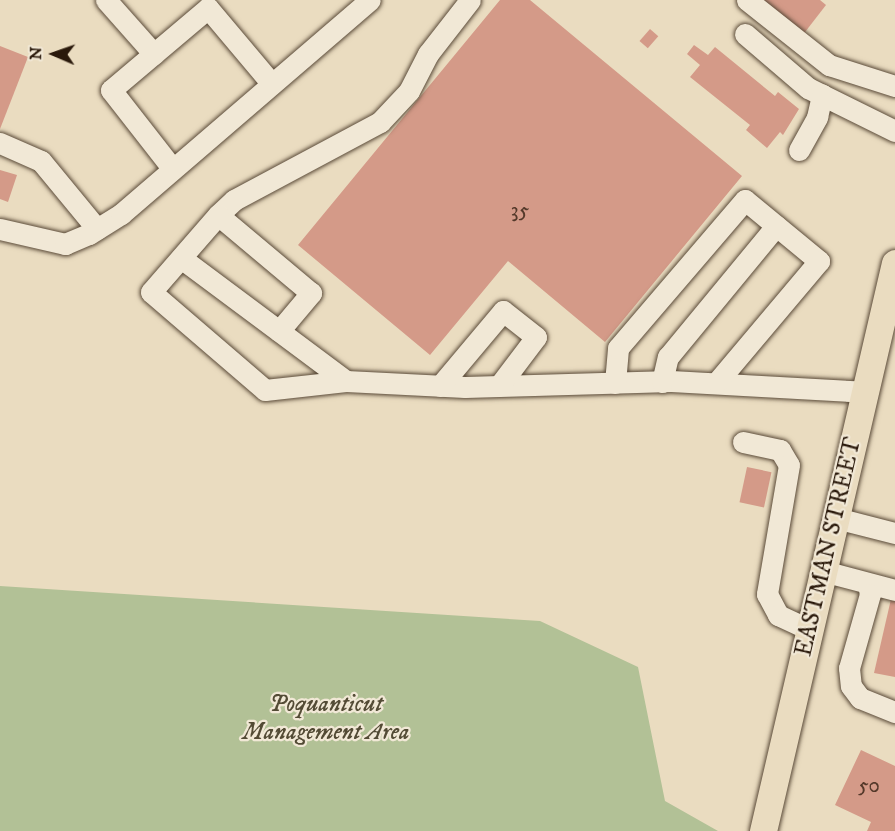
<!DOCTYPE html>
<style>
body{margin:0}
#map{position:relative;width:895px;height:831px;overflow:hidden;background:#eadcc0;font-family:"IM FELL DW Pica",serif}
div>[style]{position:absolute}
.green>*{inset:0;background:#b2c196}
.building>*{inset:0;background:#d49a88;transform-origin:0 0}
.roads{filter:drop-shadow(0 0 2px #5a4a38) drop-shadow(0 0 2px #5a4a38)}
.minor>*{height:21px;margin:-10.5px;padding:0 10.5px;transform-origin:10.5px;border-radius:10.5px;background:#f1e8d6}
.major>*{height:27px;margin:-13.5px;padding:0 13.5px;transform-origin:13.5px;border-radius:13.5px;background:#eadcc0}
span{translate:-50% -50%;white-space:nowrap;text-align:center;line-height:1.15;-webkit-text-stroke:4.5px #f1e8d6;paint-order:stroke}
.number-label{font-size:21px;color:#54392a}
.number-label span{-webkit-text-stroke-width:0}
.street-label{font-size:24px;color:#2a190b}
.park-label{font-size:24px;color:#534b35;font-style:italic}
.north{position:absolute;left:24px;top:24px;width:60px;height:60px;-webkit-text-stroke:4px #f1e8d6;paint-order:stroke;rotate:272deg;font-size:16px;font-weight:700;line-height:24px;text-align:center;color:#2a190b}
.north::after{content:'';display:block;margin:auto;width:21px;height:27px;background:#2a190b;clip-path:polygon(50% 0,100% 100%,50% 72%,0 100%)}
</style>
<div id="map">
<div class="green">
<div style="clip-path:polygon(0 586px,540px 621px,638px 667px,665px 801px,718px 831px,0 831px)"></div>
</div>
<div class="building">
<div style="clip-path:polygon(500px 0,530px 0,742px 176px,605px 342px,508px 261px,430px 355px,298px 245px)"></div>
<div style="clip-path:polygon(761px 0,820px 0,826px 5px,802px 36px)"></div>
<div style="left:650px;top:29px;width:11px;height:16px;rotate:41deg"></div>
<div style="clip-path:polygon(694px 45px,708px 55px,715px 47px,775px 96px,778px 92px,799px 109px,783px 135px,780px 132px,767px 148px,746px 130px,750px 125px,690px 77px,700px 65px,687px 54px)"></div>
<div style="clip-path:polygon(0 46px,28px 57px,0 129px)"></div>
<div style="clip-path:polygon(0 170px,17px 175px,8px 202px,0 199px)"></div>
<div style="left:747px;top:467px;width:25px;height:36px;rotate:12deg"></div>
<div style="clip-path:polygon(891px 599px,895px 600px,895px 677px,874px 673px)"></div>
<div style="clip-path:polygon(861px 750px,895px 766px,895px 831px,867px 831px,871px 822px,835px 805px)"></div>
</div>
<div class="roads">
<div class="minor">
<div style="left:106px;top:0;width:72px;rotate:48.4deg"></div>
<div style="left:747px;top:0;width:105px;rotate:38.4deg"></div>
<div style="left:829px;top:65px;width:69px;rotate:17.7deg"></div>
<div style="left:745px;top:34px;width:83px;rotate:40.6deg"></div>
<div style="left:808px;top:88px;width:97px;rotate:26.3deg"></div>
<div style="left:0;top:143px;width:45px;rotate:23.7deg"></div>
<div style="left:41px;top:161px;width:88px;rotate:50.5deg"></div>
<div style="left:799px;top:150px;width:38px;rotate:-61deg"></div>
<div style="left:817px;top:117px;width:23px;rotate:-77deg"></div>
<div style="left:172px;top:168px;width:99px;rotate:-128deg"></div>
<div style="left:111px;top:90px;width:127px;rotate:-40.2deg"></div>
<div style="left:208px;top:8px;width:99px;rotate:49.9deg"></div>
<div style="left:218px;top:215px;width:22px;rotate:-43deg"></div>
<div style="left:234px;top:200px;width:166px;rotate:-28.1deg"></div>
<div style="left:380px;top:122px;width:42px;rotate:-46.9deg"></div>
<div style="left:409px;top:91px;width:42px;rotate:-62.8deg"></div>
<div style="left:428px;top:54px;width:68px;rotate:-52.1deg"></div>
<div style="left:0;top:229px;width:67px;rotate:13deg"></div>
<div style="left:65px;top:244px;width:26px;rotate:-23deg"></div>
<div style="left:89px;top:234px;width:38px;rotate:-32deg"></div>
<div style="left:121px;top:214px;width:328px;rotate:-40.7deg"></div>
<div style="left:181px;top:258px;width:206px;rotate:36.7deg"></div>
<div style="left:279px;top:331px;width:50px;rotate:-49.9deg"></div>
<div style="left:311px;top:293px;width:121px;rotate:-140deg"></div>
<div style="left:218px;top:215px;width:102px;rotate:131deg"></div>
<div style="left:151px;top:292px;width:150px;rotate:40.7deg"></div>
<div style="left:265px;top:390px;width:81px;rotate:-6.3deg"></div>
<div style="left:346px;top:381px;width:119px;rotate:2.9deg"></div>
<div style="left:465px;top:387px;width:206px;rotate:-1.7deg"></div>
<div style="left:671px;top:381px;width:194px;rotate:3.2deg"></div>
<div style="left:662px;top:382px;width:26px;rotate:-77deg"></div>
<div style="left:668px;top:357px;width:170px;rotate:-50.5deg"></div>
<div style="left:615px;top:383px;width:35px;rotate:-85deg"></div>
<div style="left:618px;top:348px;width:195px;rotate:-49.4deg"></div>
<div style="left:745px;top:200px;width:96px;rotate:39.5deg"></div>
<div style="left:819px;top:261px;width:158px;rotate:130.1deg"></div>
<div style="left:440px;top:386px;width:98px;rotate:-50deg"></div>
<div style="left:503px;top:311px;width:42px;rotate:38.2deg"></div>
<div style="left:536px;top:337px;width:61px;rotate:127.1deg"></div>
<div style="left:743px;top:442px;width:38px;rotate:12deg"></div>
<div style="left:780px;top:450px;width:17px;rotate:59deg"></div>
<div style="left:789px;top:465px;width:131px;rotate:99.7deg"></div>
<div style="left:767px;top:594px;width:24px;rotate:62deg"></div>
<div style="left:778px;top:615px;width:35px;rotate:25deg"></div>
<div style="left:836px;top:518px;width:61px;rotate:14.3deg"></div>
<div style="left:823px;top:571px;width:74px;rotate:14.8deg"></div>
<div style="left:868px;top:585px;width:9px;rotate:77deg"></div>
<div style="left:870px;top:594px;width:77px;rotate:105.8deg"></div>
<div style="left:849px;top:668px;width:18px;rotate:84deg"></div>
<div style="left:851px;top:686px;width:15px;rotate:53deg"></div>
<div style="left:860px;top:698px;width:38px;rotate:22deg"></div>
</div>
<div class="major">
<div style="left:763px;top:831px;width:583px;rotate:-76.92deg"></div>
</div>
</div>
<div class="number-label">
<span style="left:520px;top:211px">35</span>
<span style="left:869px;top:786px">50</span>
</div>
<div class="street-label">
<span style="left:829px;top:547px;rotate:-77deg">EASTMAN STREET</span>
</div>
<div class="park-label">
<span style="left:326px;top:719px">Poquanticut<br>Management Area</span>
</div>
<div class="north">N</div>
</div>
